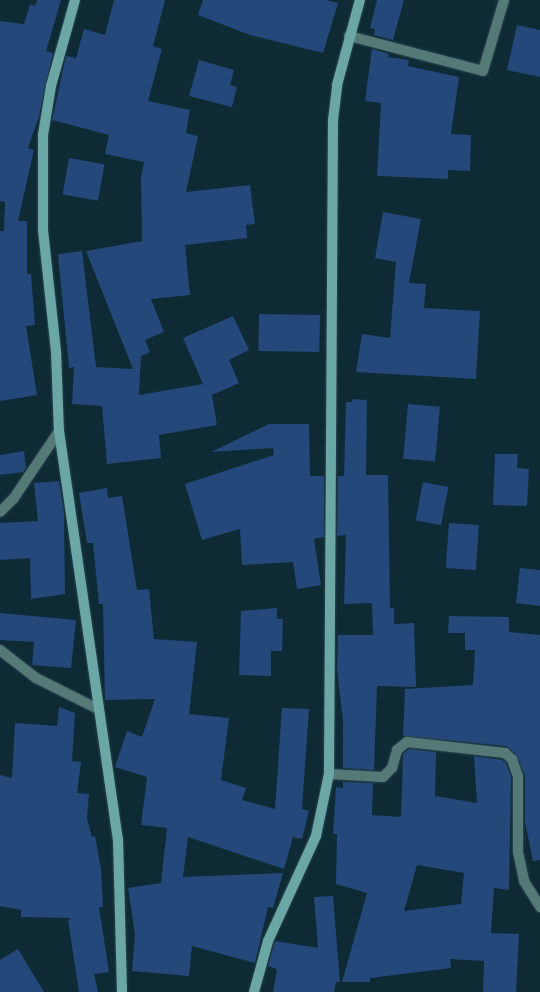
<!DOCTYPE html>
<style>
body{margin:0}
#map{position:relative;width:540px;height:992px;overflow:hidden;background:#0e2a34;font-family:Mulish,sans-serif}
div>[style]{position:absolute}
.building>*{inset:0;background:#24487a;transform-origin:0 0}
.roads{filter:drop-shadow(0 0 1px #2d4751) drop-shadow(0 0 1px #2d4751)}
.street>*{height:10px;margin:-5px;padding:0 5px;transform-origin:5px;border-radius:5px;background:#547977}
.secondary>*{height:10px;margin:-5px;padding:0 5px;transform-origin:5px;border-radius:5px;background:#6ba8a5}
span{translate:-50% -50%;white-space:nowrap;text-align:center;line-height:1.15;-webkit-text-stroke:5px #0e2a34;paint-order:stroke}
</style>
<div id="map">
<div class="building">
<div style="clip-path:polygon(37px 0,61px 0,46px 51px,53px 53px,39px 116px,28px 148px,34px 150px,18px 221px,27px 221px,27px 274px,31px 274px,35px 325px,26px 326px,37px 395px,0 401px,0 231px,4px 231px,5px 202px,0 201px,0 21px,24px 24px,30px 4px,35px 6px)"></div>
<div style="clip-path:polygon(114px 0,165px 0,153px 46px,162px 49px,148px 101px,190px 110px,186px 133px,198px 136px,186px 192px,250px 185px,255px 224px,246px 225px,247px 238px,185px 245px,190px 295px,151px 299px,164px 332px,145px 340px,150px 352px,141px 356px,139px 395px,203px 384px,183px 338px,233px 316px,249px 350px,229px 360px,239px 383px,212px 395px,217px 425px,159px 435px,161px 458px,107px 464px,102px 406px,72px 404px,74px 367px,69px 368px,58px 254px,82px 251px,96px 367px,133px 369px,86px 251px,142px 241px,141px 178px,144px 162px,105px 154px,109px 135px,52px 120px,66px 56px,76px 58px,84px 29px,105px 35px)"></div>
<div style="clip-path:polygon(203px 0,326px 0,338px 3px,323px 53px,250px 35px,198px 15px)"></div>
<div style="clip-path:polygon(377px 0,404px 0,393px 40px,374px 35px,375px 29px,370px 28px)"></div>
<div style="clip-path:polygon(517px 25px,540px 30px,540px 77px,507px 70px)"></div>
<div style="clip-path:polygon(372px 49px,389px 54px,388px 57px,409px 60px,408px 66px,459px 77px,451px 134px,471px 135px,470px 171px,448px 170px,448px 179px,377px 176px,381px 103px,365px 101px)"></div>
<div style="clip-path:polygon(199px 60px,234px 70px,230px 85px,237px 87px,232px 107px,189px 96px)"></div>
<div style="left:69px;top:158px;width:36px;height:37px;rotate:10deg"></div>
<div style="clip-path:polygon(383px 212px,421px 219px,409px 283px,426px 284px,424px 308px,480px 311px,476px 379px,356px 372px,362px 334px,390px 338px,396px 262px,375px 258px)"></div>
<div style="left:259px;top:314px;width:61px;height:37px;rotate:1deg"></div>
<div style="clip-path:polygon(353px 399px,367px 400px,366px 475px,388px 475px,390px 608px,394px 608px,394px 624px,414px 623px,416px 687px,377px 686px,374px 770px,343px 768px,343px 721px,337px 670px,338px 635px,373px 635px,372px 603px,344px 604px,346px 535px,337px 536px,338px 476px,344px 476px,346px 402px,352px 402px)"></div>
<div style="left:408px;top:404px;width:32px;height:55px;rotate:5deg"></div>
<div style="clip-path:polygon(269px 424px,309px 424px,310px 476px,324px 476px,324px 537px,314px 539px,321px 585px,297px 589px,293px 562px,242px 565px,240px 529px,202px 540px,185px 484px,274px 455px,273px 448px,211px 452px)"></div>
<div style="clip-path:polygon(24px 451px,26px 468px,23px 472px,0 475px,0 455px)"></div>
<div style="clip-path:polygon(495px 454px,518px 454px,517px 468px,529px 469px,527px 506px,493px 505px)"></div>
<div style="clip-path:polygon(59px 481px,64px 512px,65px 594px,31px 599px,30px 558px,0 560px,0 523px,38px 521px,34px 483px)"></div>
<div style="left:423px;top:482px;width:26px;height:39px;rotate:11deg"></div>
<div style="clip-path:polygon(107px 488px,108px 498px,122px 496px,137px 590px,149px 589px,154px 639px,197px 642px,189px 714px,229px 718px,221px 780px,246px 788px,242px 800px,275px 809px,282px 708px,309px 709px,302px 809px,309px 811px,302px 839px,293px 837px,284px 869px,188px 837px,183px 877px,283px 873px,273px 908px,268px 907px,255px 963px,192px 946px,189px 976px,132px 971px,135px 934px,128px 888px,161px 883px,167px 828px,141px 825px,147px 777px,115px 767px,127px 731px,142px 737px,155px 699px,105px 700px,103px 604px,99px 604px,93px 543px,87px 543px,79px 493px)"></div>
<div style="left:449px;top:523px;width:30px;height:45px;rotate:4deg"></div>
<div style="clip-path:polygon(520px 568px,540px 570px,540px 606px,516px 603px)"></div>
<div style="clip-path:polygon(277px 608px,277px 619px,283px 619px,282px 651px,271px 651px,271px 676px,239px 675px,241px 611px)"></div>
<div style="clip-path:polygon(0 613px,76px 620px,71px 668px,32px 665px,34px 642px,0 640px)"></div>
<div style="clip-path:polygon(449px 616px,509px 617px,509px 632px,540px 635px,540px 860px,533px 861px,525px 822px,525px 776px,516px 754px,506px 746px,403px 736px,405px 689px,473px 685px,475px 650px,465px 650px,465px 633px,448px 633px)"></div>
<div style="clip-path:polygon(59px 707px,75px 713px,72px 761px,81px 762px,77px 793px,89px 794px,87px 818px,92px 837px,95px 836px,101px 869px,103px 907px,99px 907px,109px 972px,94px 974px,98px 992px,79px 992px,68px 920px,71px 918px,21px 917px,21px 910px,0 906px,0 775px,12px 778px,15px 723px,57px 726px)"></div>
<div style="clip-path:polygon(evenodd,409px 749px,436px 752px,435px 796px,477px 803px,474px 756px,502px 760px,506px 763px,511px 777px,509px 890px,494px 888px,491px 933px,519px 934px,516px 992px,483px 992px,484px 961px,450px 959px,451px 968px,370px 978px,370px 982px,342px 982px,367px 893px,336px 884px,337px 834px,333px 834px,336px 787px,343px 788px,343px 782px,373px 783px,372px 815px,401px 817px,403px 754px,409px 749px,417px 865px,464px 873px,461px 904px,404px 911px,417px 865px)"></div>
<div style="clip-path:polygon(333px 896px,340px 982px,336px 982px,334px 992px,273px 992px,277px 969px,268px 966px,275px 941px,318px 948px,314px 897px)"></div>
<div style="clip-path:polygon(18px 949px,44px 992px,0 992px,0 960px)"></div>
</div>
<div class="roads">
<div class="street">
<div style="left:349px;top:36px;width:138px;rotate:14.6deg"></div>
<div style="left:483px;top:71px;width:74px;rotate:-73.5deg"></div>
<div style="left:0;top:512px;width:20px;rotate:-45deg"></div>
<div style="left:14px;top:498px;width:81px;rotate:-56.1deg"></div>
<div style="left:0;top:650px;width:46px;rotate:37.9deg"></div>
<div style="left:36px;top:678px;width:69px;rotate:26.6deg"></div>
<div style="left:329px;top:774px;width:54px;rotate:3.2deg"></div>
<div style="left:383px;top:777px;width:13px;rotate:-45deg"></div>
<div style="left:392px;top:768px;width:19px;rotate:-74deg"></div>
<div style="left:397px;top:750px;width:13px;rotate:-39deg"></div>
<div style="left:407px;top:742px;width:99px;rotate:6.4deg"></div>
<div style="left:505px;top:753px;width:9px;rotate:41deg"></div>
<div style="left:512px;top:759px;width:18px;rotate:71deg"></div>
<div style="left:518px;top:776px;width:76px;rotate:90deg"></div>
<div style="left:518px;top:852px;width:30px;rotate:78deg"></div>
<div style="left:524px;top:881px;width:31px;rotate:58deg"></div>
</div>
<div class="secondary">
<div style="left:75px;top:0;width:89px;rotate:105.6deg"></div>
<div style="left:51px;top:86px;width:50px;rotate:99.3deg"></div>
<div style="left:43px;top:135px;width:95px;rotate:90deg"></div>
<div style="left:43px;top:230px;width:122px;rotate:83.9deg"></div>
<div style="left:56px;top:351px;width:80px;rotate:87.9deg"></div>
<div style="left:59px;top:431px;width:412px;rotate:81.8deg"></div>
<div style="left:118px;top:839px;width:153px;rotate:88.5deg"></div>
<div style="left:254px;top:992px;width:53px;rotate:-74.6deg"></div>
<div style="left:268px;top:941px;width:115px;rotate:-65.4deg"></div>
<div style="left:316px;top:836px;width:63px;rotate:-78.2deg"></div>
<div style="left:329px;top:774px;width:654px;rotate:-89.65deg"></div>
<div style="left:333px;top:120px;width:35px;rotate:-83deg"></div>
<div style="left:337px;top:85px;width:88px;rotate:-74.9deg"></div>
</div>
</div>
</div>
